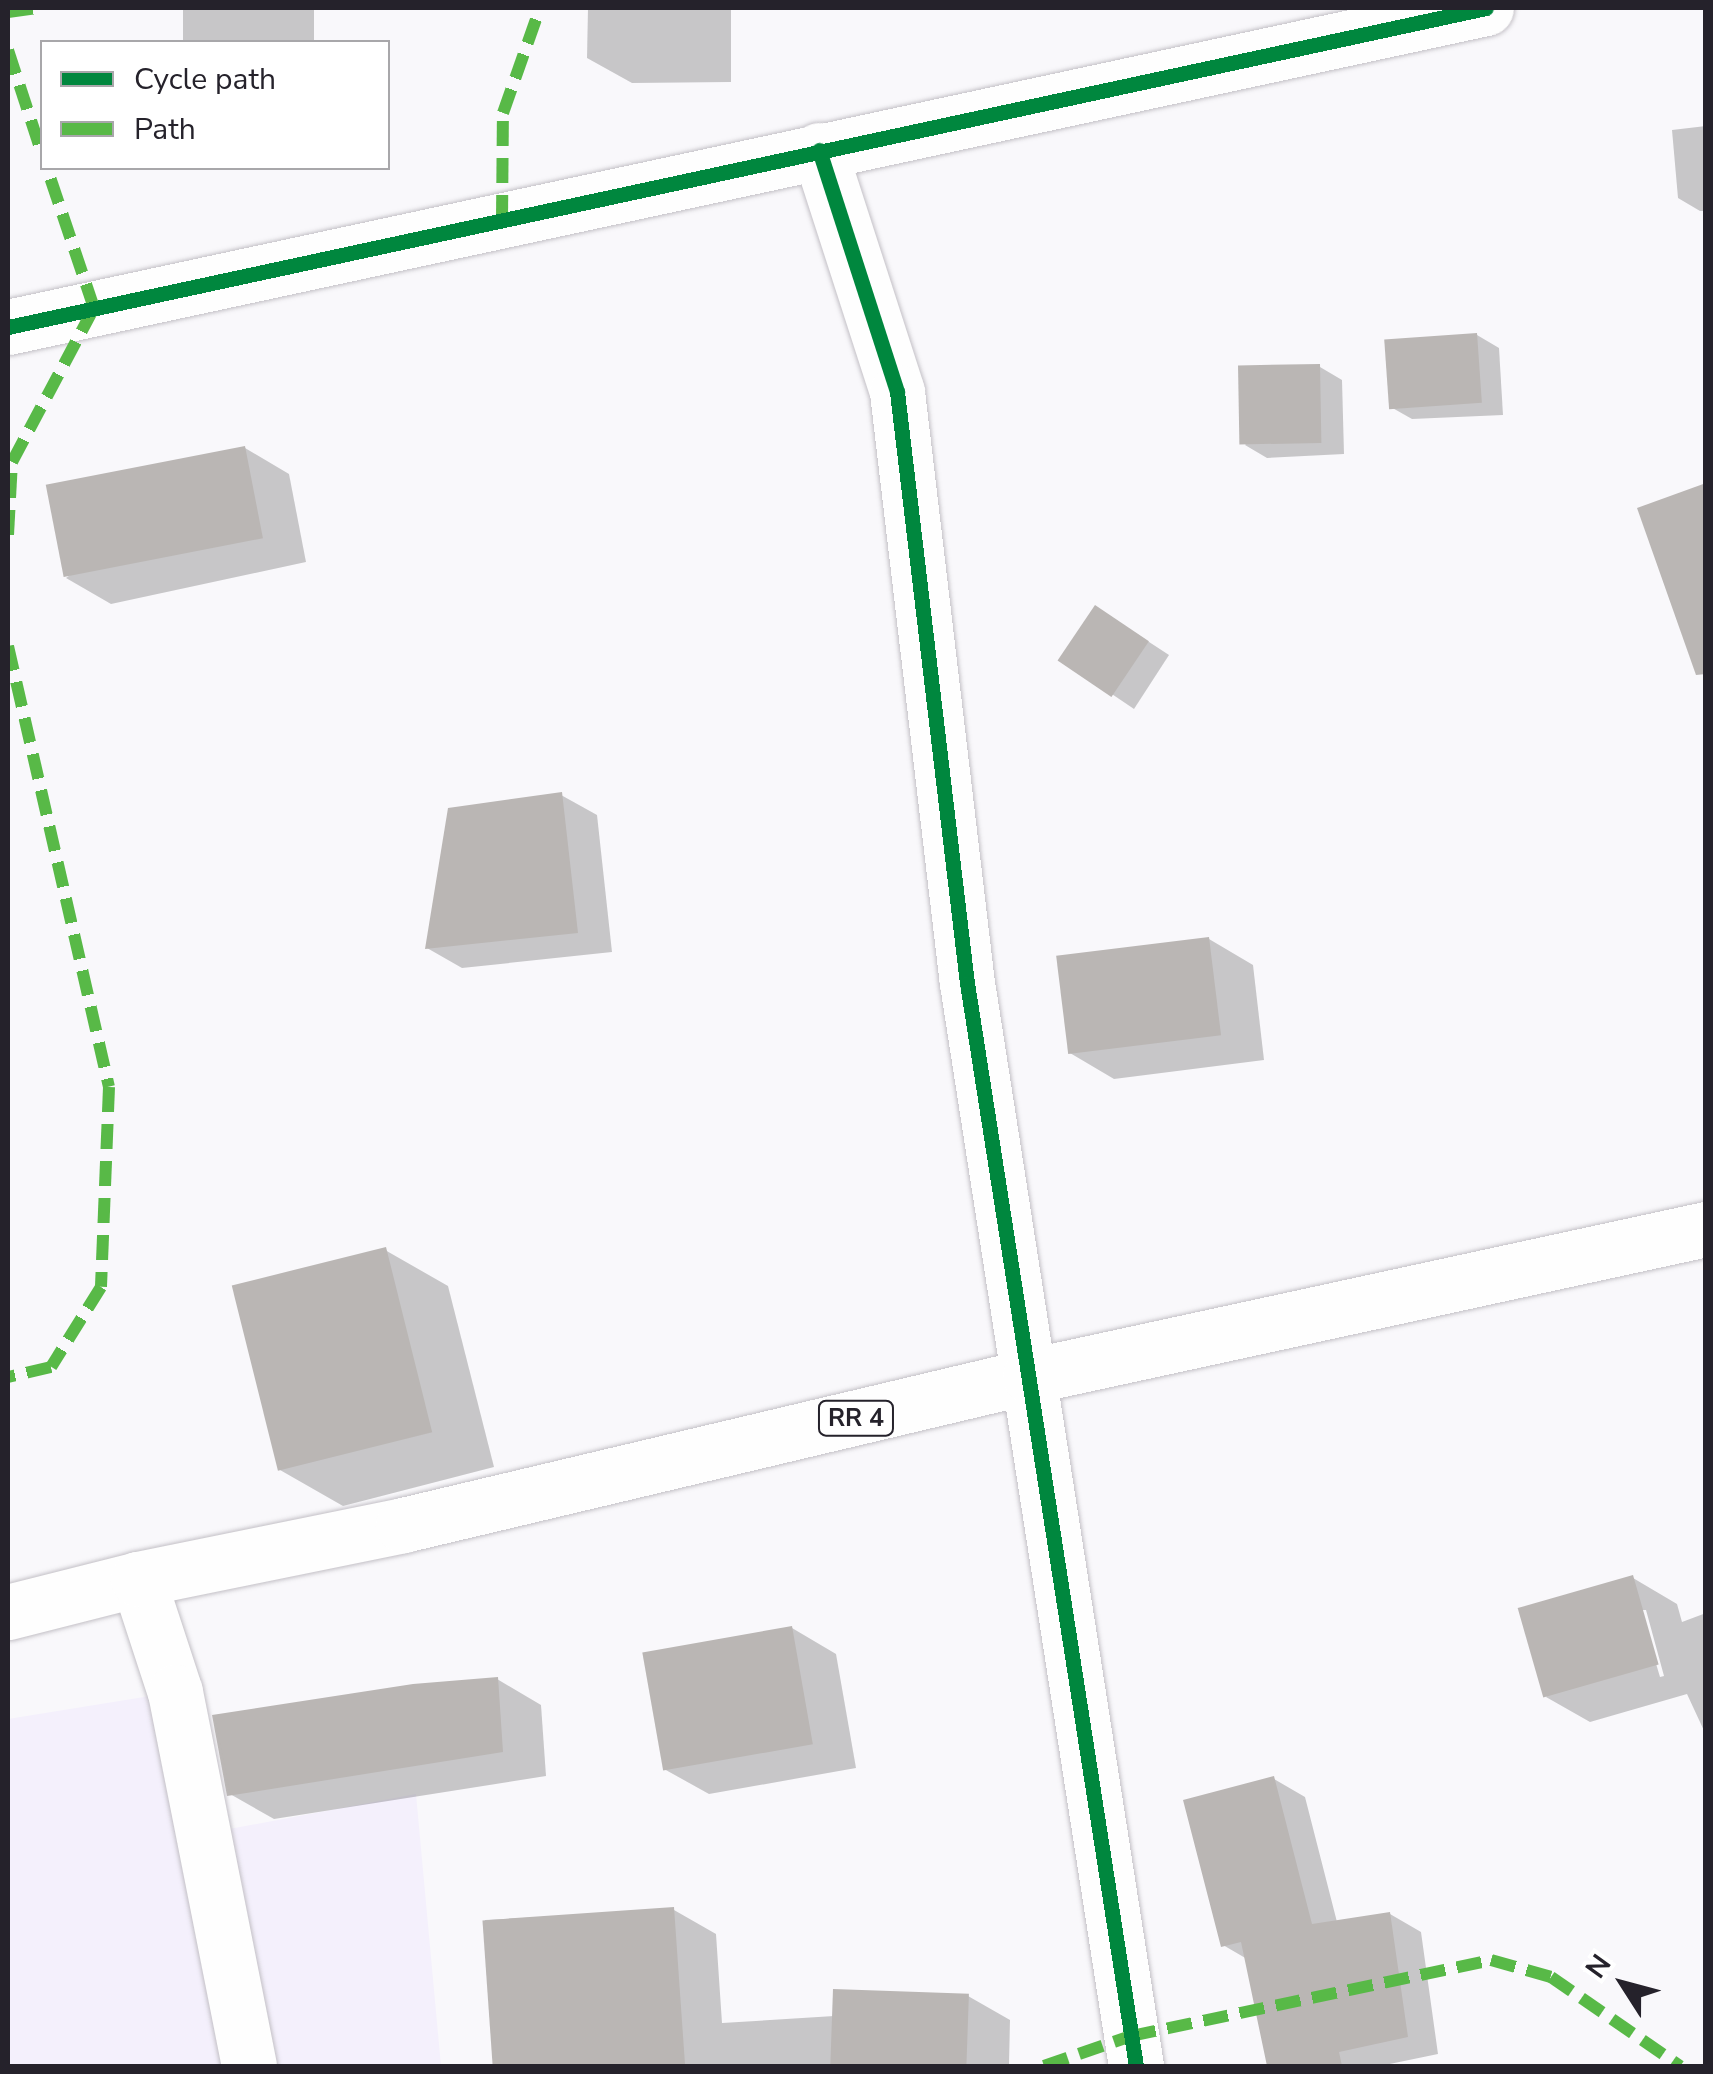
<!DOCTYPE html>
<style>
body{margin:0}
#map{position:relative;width:1713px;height:2074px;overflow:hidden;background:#f9f8fb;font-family:"Nunito Sans",sans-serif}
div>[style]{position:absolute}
.built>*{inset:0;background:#f4f0fc}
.shadow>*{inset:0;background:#0003;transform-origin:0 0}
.building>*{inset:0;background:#bab6b4;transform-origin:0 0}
.roads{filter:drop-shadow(0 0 2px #c3c0c6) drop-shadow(0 0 2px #c3c0c6)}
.minor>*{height:55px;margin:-27.5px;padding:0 27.5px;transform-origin:27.5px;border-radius:27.5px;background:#fefefe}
.primary>*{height:55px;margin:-27.5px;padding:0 27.5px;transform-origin:27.5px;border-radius:27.5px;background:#fefefe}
.quiet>*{height:12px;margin-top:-6px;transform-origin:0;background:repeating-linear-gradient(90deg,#58b947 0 25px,transparent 0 37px)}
.cycleway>*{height:15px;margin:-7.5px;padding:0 7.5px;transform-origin:7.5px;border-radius:7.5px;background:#00873e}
span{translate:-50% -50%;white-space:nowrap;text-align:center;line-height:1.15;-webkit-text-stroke:9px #fff;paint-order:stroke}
.shield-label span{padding:2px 8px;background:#fff;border:2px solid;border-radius:8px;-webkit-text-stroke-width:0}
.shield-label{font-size:25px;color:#25222b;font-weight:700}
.frame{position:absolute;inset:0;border:10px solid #25222b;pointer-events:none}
.legend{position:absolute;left:40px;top:40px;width:350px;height:130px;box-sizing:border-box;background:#fff;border:2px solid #a8a7aa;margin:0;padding:12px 18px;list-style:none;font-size:30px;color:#25222b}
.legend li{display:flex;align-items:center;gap:20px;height:50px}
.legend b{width:50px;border:2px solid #a8a7aa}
.north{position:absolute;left:1573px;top:1934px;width:100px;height:100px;-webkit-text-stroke:8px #fff;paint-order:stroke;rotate:306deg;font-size:28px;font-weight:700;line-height:40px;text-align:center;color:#25222b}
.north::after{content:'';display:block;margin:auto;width:35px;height:45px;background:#25222b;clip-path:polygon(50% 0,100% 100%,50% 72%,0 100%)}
</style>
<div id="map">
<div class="built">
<div style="clip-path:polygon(175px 1692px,203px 1834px,416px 1794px,441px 2066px,8px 2066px,8px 1719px)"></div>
</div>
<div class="shadow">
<div style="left:183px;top:8px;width:131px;height:34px"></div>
<div style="clip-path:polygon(588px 8px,731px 8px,731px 82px,632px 83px,587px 58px)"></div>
<div style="clip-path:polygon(1706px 126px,1706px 211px,1700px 211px,1678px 198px,1672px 130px)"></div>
<div style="clip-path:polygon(1477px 335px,1499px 348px,1503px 415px,1412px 419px,1389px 406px)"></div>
<div style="clip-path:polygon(1320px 367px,1342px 380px,1344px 454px,1267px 458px,1245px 445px)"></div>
<div style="clip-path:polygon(245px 448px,289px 474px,306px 562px,111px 604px,66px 578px)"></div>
<div style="clip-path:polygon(1117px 621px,1169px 655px,1134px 709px,1060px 659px)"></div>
<div style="clip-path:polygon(561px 795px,597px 815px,612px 952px,462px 968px,427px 948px)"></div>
<div style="clip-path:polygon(1209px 939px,1253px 965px,1264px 1060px,1114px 1079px,1070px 1053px)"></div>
<div style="clip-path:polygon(385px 1250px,448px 1286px,494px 1467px,343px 1506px,280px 1470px)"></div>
<div style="clip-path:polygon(evenodd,1633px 1578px,1677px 1604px,1682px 1622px,1706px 1613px,1706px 1735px,1687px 1694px,1590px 1722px,1546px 1697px,1633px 1578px,1640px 1610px,1646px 1610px,1664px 1676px,1660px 1677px,1640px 1610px)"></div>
<div style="clip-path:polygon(792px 1628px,836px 1654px,856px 1768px,709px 1794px,664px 1769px)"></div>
<div style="clip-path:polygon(497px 1679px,541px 1705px,546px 1776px,274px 1819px,230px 1794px)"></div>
<div style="clip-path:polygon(1274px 1779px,1305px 1797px,1337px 1922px,1390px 1914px,1421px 1932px,1438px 2054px,1380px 2066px,1269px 2066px,1247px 1959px,1223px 1945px)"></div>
<div style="clip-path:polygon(674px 1910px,716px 1934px,722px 2023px,834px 2016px,968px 1996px,1010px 2020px,1009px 2066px,495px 2066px,485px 1920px)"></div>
</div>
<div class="building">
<div style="left:1477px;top:333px;width:70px;height:93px;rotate:86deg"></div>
<div style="left:1320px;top:364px;width:79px;height:82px;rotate:89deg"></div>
<div style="left:245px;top:446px;width:94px;height:203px;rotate:79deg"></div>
<div style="clip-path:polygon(1706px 483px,1706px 674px,1696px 675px,1637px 508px)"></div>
<div style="left:1095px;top:605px;width:65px;height:67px;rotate:34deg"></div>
<div style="clip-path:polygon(562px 792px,578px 933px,425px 949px,448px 808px)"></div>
<div style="left:1209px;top:937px;width:99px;height:154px;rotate:83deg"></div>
<div style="left:386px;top:1247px;width:191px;height:159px;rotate:76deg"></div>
<div style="left:1633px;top:1575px;width:93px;height:120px;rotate:74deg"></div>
<div style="left:792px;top:1626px;width:120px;height:152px;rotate:80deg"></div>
<div style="clip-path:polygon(498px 1677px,503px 1752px,227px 1796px,212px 1715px,413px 1684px)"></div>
<div style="clip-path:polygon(1274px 1776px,1312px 1924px,1390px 1912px,1408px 2037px,1339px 2052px,1342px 2066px,1267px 2066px,1241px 1942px,1221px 1947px,1183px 1800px)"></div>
<div style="left:674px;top:1907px;width:159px;height:192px;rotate:86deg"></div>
<div style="left:833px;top:1989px;width:136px;height:77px;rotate:2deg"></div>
</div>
<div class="roads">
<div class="minor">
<div style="left:819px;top:150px;width:254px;rotate:72.1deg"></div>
<div style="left:897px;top:392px;width:595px;rotate:83.25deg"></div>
<div style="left:967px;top:983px;width:1096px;rotate:81.13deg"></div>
<div style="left:8px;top:327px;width:1512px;rotate:-12.18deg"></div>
<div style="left:138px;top:1579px;width:119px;rotate:71.9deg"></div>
<div style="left:175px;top:1692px;width:381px;rotate:78.8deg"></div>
</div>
<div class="primary">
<div style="left:8px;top:1612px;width:134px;rotate:-14.2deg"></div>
<div style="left:138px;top:1579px;width:270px;rotate:-11.5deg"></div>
<div style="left:403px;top:1525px;width:644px;rotate:-13.37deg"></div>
<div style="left:1030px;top:1376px;width:692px;rotate:-12.27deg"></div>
</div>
</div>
<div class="quiet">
<div style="left:8px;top:12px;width:29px;rotate:-8deg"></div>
<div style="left:8px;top:50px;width:109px;rotate:71.9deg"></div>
<div style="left:502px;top:220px;width:107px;rotate:-89.5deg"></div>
<div style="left:503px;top:113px;width:111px;rotate:-70.6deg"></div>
<div style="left:8px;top:535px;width:73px;rotate:-86.9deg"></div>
<div style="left:12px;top:462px;width:174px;rotate:-62deg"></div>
<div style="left:94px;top:308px;width:148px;rotate:-108.6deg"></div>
<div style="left:8px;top:646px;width:452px;rotate:77.1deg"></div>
<div style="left:109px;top:1087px;width:200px;rotate:92.3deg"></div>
<div style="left:101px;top:1287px;width:94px;rotate:122deg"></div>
<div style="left:51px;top:1367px;width:44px;rotate:166.9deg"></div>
<div style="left:1044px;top:2066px;width:92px;rotate:-19deg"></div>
<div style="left:1131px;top:2036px;width:368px;rotate:-11.9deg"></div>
<div style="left:1491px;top:1960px;width:62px;rotate:15.8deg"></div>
<div style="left:1551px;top:1977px;width:157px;rotate:34.6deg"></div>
</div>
<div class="cycleway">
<div style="left:819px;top:150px;width:254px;rotate:72.1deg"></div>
<div style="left:897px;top:392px;width:595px;rotate:83.25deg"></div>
<div style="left:967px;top:983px;width:1096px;rotate:81.13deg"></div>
<div style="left:8px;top:327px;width:1512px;rotate:-12.18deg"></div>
</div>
<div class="shield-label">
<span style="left:856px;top:1418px">RR 4</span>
</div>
<div class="frame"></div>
<ul class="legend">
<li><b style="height:12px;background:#00873e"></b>Cycle path</li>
<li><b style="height:12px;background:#58b947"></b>Path</li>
</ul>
<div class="north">N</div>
</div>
